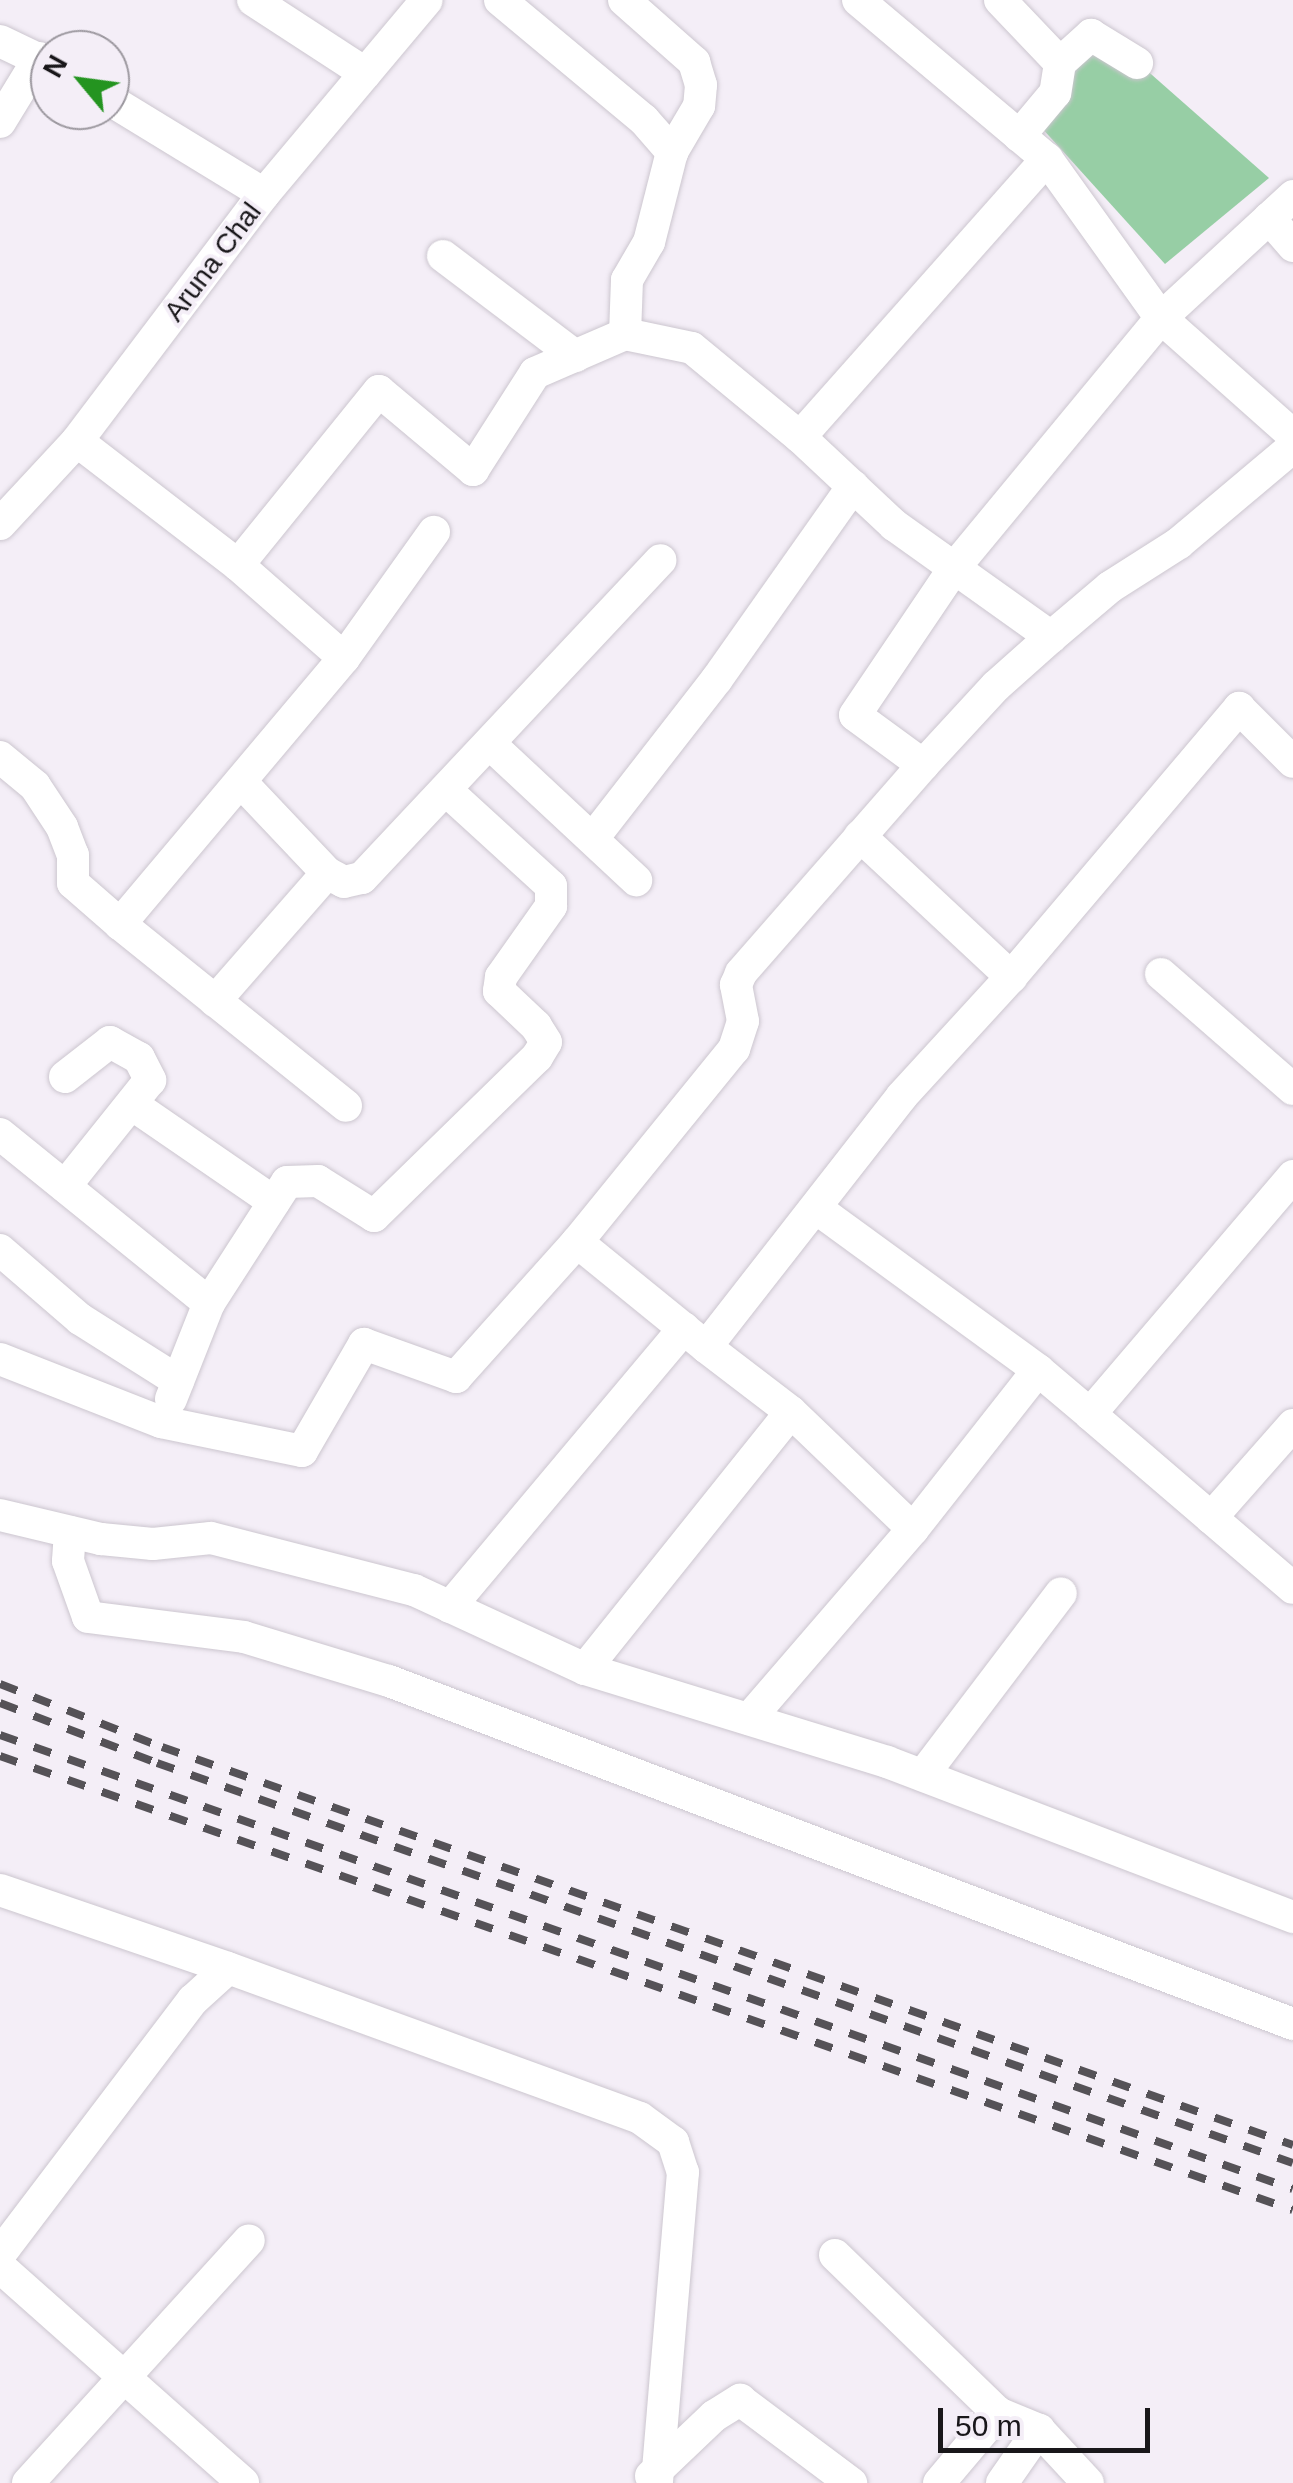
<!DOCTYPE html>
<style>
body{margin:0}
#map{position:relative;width:1293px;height:2483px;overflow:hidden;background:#f4eef7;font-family:Helvetica,sans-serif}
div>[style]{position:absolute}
.green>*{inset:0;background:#97cea5}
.roads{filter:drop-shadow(0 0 2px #ccc6cf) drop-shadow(0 0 2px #ccc6cf)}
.minor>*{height:32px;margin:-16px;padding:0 16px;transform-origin:16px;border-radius:16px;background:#fff}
.rail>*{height:8px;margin-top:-4px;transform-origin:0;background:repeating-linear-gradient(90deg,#555257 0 18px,transparent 0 36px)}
span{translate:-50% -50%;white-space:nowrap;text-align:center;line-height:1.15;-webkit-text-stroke:8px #f4eef7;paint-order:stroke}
.street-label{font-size:28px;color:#19171a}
.north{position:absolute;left:30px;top:30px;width:100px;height:100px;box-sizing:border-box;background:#f4eef7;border:2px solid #9c989f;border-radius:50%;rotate:299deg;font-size:28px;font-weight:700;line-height:40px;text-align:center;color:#19171a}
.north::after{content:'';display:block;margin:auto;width:35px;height:45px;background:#249420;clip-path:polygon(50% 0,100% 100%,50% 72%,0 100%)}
.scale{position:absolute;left:938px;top:2408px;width:212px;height:45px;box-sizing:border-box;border:5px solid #19171a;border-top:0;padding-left:12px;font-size:30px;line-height:35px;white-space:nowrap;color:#19171a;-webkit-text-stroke:8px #f4eef7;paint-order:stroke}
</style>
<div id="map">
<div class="green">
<div style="clip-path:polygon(1093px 23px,1269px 178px,1165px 264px,1039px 125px)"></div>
</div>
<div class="roads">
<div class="minor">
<div style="left:253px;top:0;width:134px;rotate:33.1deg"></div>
<div style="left:500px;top:0;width:187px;rotate:39.8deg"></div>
<div style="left:644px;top:120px;width:43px;rotate:48.8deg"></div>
<div style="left:672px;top:152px;width:93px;rotate:104.3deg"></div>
<div style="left:649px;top:242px;width:44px;rotate:120.1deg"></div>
<div style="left:627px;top:280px;width:54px;rotate:92.1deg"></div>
<div style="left:624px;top:0;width:94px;rotate:41.5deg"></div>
<div style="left:694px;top:62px;width:24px;rotate:73deg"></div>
<div style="left:701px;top:85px;width:21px;rotate:95deg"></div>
<div style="left:699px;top:106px;width:53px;rotate:120.4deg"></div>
<div style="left:858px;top:0;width:247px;rotate:40.1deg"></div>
<div style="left:1047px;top:159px;width:196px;rotate:54.4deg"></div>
<div style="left:1161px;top:318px;width:180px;rotate:-42.7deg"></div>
<div style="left:1000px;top:0;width:87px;rotate:46.4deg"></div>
<div style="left:1060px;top:63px;width:30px;rotate:99deg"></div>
<div style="left:1055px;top:93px;width:56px;rotate:129.9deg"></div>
<div style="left:0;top:41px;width:55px;rotate:25.6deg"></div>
<div style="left:1060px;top:63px;width:42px;rotate:-42.1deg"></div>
<div style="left:1091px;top:35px;width:54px;rotate:31.3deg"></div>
<div style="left:110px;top:100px;width:180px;rotate:31.4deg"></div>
<div style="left:0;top:122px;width:75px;rotate:-58.6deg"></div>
<div style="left:1269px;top:218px;width:37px;rotate:49deg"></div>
<div style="left:443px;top:256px;width:166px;rotate:37.1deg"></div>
<div style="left:800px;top:437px;width:372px;rotate:-48.4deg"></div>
<div style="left:77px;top:441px;width:203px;rotate:37.6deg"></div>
<div style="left:238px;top:565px;width:141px;rotate:41.3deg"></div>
<div style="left:344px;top:658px;width:155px;rotate:-54.5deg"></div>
<div style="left:0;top:524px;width:113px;rotate:-47.1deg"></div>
<div style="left:77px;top:441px;width:310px;rotate:-52.9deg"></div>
<div style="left:264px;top:194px;width:253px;rotate:-50deg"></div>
<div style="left:238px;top:565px;width:224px;rotate:-51deg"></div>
<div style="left:379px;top:391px;width:123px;rotate:40deg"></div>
<div style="left:473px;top:470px;width:115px;rotate:-57.4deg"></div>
<div style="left:535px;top:373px;width:98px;rotate:-23.4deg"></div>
<div style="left:625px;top:334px;width:68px;rotate:11.8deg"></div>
<div style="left:692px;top:348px;width:140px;rotate:39.5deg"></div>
<div style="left:800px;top:437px;width:129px;rotate:43.1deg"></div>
<div style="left:894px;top:525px;width:193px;rotate:35.5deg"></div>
<div style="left:344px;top:658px;width:348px;rotate:130.1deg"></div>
<div style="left:120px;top:924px;width:290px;rotate:38.8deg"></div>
<div style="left:490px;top:744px;width:200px;rotate:43deg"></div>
<div style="left:0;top:757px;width:45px;rotate:39.6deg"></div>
<div style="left:35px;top:786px;width:49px;rotate:56.6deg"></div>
<div style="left:62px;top:827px;width:30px;rotate:69deg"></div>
<div style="left:73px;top:855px;width:28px;rotate:90deg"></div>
<div style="left:73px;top:883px;width:62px;rotate:41.1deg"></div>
<div style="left:923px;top:765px;width:84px;rotate:-143.7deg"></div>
<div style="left:855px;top:715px;width:179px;rotate:-56deg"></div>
<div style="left:955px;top:567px;width:323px;rotate:-50.4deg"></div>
<div style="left:1161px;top:318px;width:176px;rotate:41.6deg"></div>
<div style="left:241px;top:782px;width:125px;rotate:46.6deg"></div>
<div style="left:327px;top:873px;width:19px;rotate:28deg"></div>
<div style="left:344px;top:882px;width:18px;rotate:-13deg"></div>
<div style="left:362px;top:878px;width:436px;rotate:-46.8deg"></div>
<div style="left:860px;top:836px;width:207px;rotate:43deg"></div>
<div style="left:594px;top:837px;width:200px;rotate:-52.1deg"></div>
<div style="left:717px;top:679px;width:236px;rotate:-54.8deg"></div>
<div style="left:1161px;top:974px;width:175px;rotate:41.1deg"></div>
<div style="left:215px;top:1001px;width:170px;rotate:-48.8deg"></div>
<div style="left:65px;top:1077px;width:57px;rotate:-37.9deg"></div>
<div style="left:110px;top:1042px;width:33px;rotate:29deg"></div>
<div style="left:139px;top:1058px;width:25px;rotate:63deg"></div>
<div style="left:150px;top:1080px;width:136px;rotate:128.7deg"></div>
<div style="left:133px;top:1105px;width:171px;rotate:34.5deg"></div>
<div style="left:0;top:1134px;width:269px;rotate:39deg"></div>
<div style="left:209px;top:1303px;width:144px;rotate:-57.2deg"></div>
<div style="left:287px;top:1182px;width:31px;rotate:-2deg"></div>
<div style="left:318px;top:1181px;width:66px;rotate:32deg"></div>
<div style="left:374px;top:1216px;width:228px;rotate:-44.3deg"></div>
<div style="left:537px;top:1057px;width:17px;rotate:-59deg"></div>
<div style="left:546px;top:1042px;width:19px;rotate:-122deg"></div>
<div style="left:536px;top:1026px;width:51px;rotate:-136.6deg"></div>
<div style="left:499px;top:991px;width:14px;rotate:-82deg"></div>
<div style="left:501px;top:977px;width:87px;rotate:-54.8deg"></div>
<div style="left:551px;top:906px;width:20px;rotate:-90deg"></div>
<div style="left:551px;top:886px;width:141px;rotate:-137.6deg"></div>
<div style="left:816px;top:1208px;width:275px;rotate:36.1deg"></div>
<div style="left:1038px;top:1370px;width:68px;rotate:40.2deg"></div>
<div style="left:1090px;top:1414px;width:313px;rotate:-49.5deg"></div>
<div style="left:577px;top:1242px;width:166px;rotate:39.1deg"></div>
<div style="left:706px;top:1347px;width:318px;rotate:-52deg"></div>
<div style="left:902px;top:1096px;width:161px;rotate:-47.5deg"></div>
<div style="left:1011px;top:977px;width:353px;rotate:-49.7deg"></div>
<div style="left:1239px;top:708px;width:76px;rotate:45deg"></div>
<div style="left:0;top:1250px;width:106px;rotate:40.8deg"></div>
<div style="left:80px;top:1319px;width:116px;rotate:32.3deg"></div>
<div style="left:706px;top:1347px;width:107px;rotate:37.4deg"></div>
<div style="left:791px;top:1412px;width:169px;rotate:43.8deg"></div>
<div style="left:0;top:1359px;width:173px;rotate:21.4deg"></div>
<div style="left:161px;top:1422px;width:144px;rotate:11.6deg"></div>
<div style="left:302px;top:1451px;width:124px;rotate:-59.9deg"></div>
<div style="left:364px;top:1344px;width:98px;rotate:19.7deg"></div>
<div style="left:456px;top:1377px;width:181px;rotate:-48.1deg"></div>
<div style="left:577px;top:1242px;width:249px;rotate:-50.9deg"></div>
<div style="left:734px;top:1049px;width:29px;rotate:-72deg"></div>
<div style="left:743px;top:1021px;width:37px;rotate:-101deg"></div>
<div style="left:736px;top:985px;width:13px;rotate:-67deg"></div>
<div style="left:741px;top:973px;width:276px;rotate:-48.8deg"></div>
<div style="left:923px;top:765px;width:108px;rotate:-47.3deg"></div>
<div style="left:996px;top:686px;width:74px;rotate:-41.7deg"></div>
<div style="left:1051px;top:637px;width:77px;rotate:-40.3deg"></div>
<div style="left:1110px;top:587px;width:82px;rotate:-32.5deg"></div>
<div style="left:1179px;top:543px;width:149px;rotate:-40.1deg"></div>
<div style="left:171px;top:1399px;width:103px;rotate:-68.4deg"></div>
<div style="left:1090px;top:1414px;width:267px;rotate:40.6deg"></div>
<div style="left:0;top:1515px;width:104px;rotate:13.4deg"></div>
<div style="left:101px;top:1539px;width:52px;rotate:5.5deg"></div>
<div style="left:153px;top:1544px;width:58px;rotate:-5.9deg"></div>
<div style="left:211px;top:1538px;width:210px;rotate:14.4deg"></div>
<div style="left:414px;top:1590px;width:188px;rotate:24.8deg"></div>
<div style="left:585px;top:1669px;width:316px;rotate:17.1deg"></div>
<div style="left:887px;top:1762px;width:435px;rotate:20.9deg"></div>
<div style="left:1211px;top:1518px;width:124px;rotate:-48.6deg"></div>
<div style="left:70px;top:1532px;width:29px;rotate:94deg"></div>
<div style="left:68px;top:1561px;width:59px;rotate:70.3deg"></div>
<div style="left:88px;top:1617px;width:157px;rotate:7.3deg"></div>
<div style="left:244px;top:1637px;width:152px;rotate:16.9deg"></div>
<div style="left:389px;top:1681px;width:967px;rotate:20.78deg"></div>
<div style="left:450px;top:1607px;width:364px;rotate:-50deg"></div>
<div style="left:585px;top:1669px;width:329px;rotate:-51.3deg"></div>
<div style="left:749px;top:1719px;width:251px;rotate:-49.2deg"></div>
<div style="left:913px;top:1529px;width:202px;rotate:-51.8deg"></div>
<div style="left:923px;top:1775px;width:228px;rotate:-52.8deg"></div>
<div style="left:0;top:1890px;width:241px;rotate:18.9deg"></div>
<div style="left:0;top:2254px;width:319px;rotate:-52.8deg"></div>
<div style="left:193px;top:2000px;width:47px;rotate:-42.4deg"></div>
<div style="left:228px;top:1968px;width:438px;rotate:20deg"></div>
<div style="left:640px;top:2118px;width:41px;rotate:36deg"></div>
<div style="left:673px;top:2142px;width:32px;rotate:72deg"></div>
<div style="left:683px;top:2172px;width:312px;rotate:94.8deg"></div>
<div style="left:835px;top:2255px;width:227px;rotate:44.1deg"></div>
<div style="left:998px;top:2413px;width:44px;rotate:22.5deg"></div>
<div style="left:1039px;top:2430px;width:72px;rotate:47.2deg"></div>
<div style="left:0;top:2267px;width:325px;rotate:41.6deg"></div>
<div style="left:651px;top:2476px;width:87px;rotate:-43.6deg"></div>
<div style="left:714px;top:2416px;width:31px;rotate:-32deg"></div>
<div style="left:740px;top:2400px;width:139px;rotate:36.8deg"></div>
<div style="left:28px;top:2483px;width:328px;rotate:-47.7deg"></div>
<div style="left:939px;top:2483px;width:92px;rotate:-49.9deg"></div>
<div style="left:1002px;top:2483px;width:65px;rotate:-55.1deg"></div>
</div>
</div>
<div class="rail">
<div style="left:0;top:1684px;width:174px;rotate:21.3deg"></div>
<div style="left:162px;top:1747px;width:1199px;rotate:19.39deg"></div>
<div style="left:0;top:1703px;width:168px;rotate:20.9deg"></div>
<div style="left:157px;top:1763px;width:1204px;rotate:19.4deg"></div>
<div style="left:0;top:1735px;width:1370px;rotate:19.35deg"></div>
<div style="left:0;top:1756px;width:1370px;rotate:19.35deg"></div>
</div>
<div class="street-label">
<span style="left:213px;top:262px;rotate:-53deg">Aruna Chal</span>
</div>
<div class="north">N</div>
<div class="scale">50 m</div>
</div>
